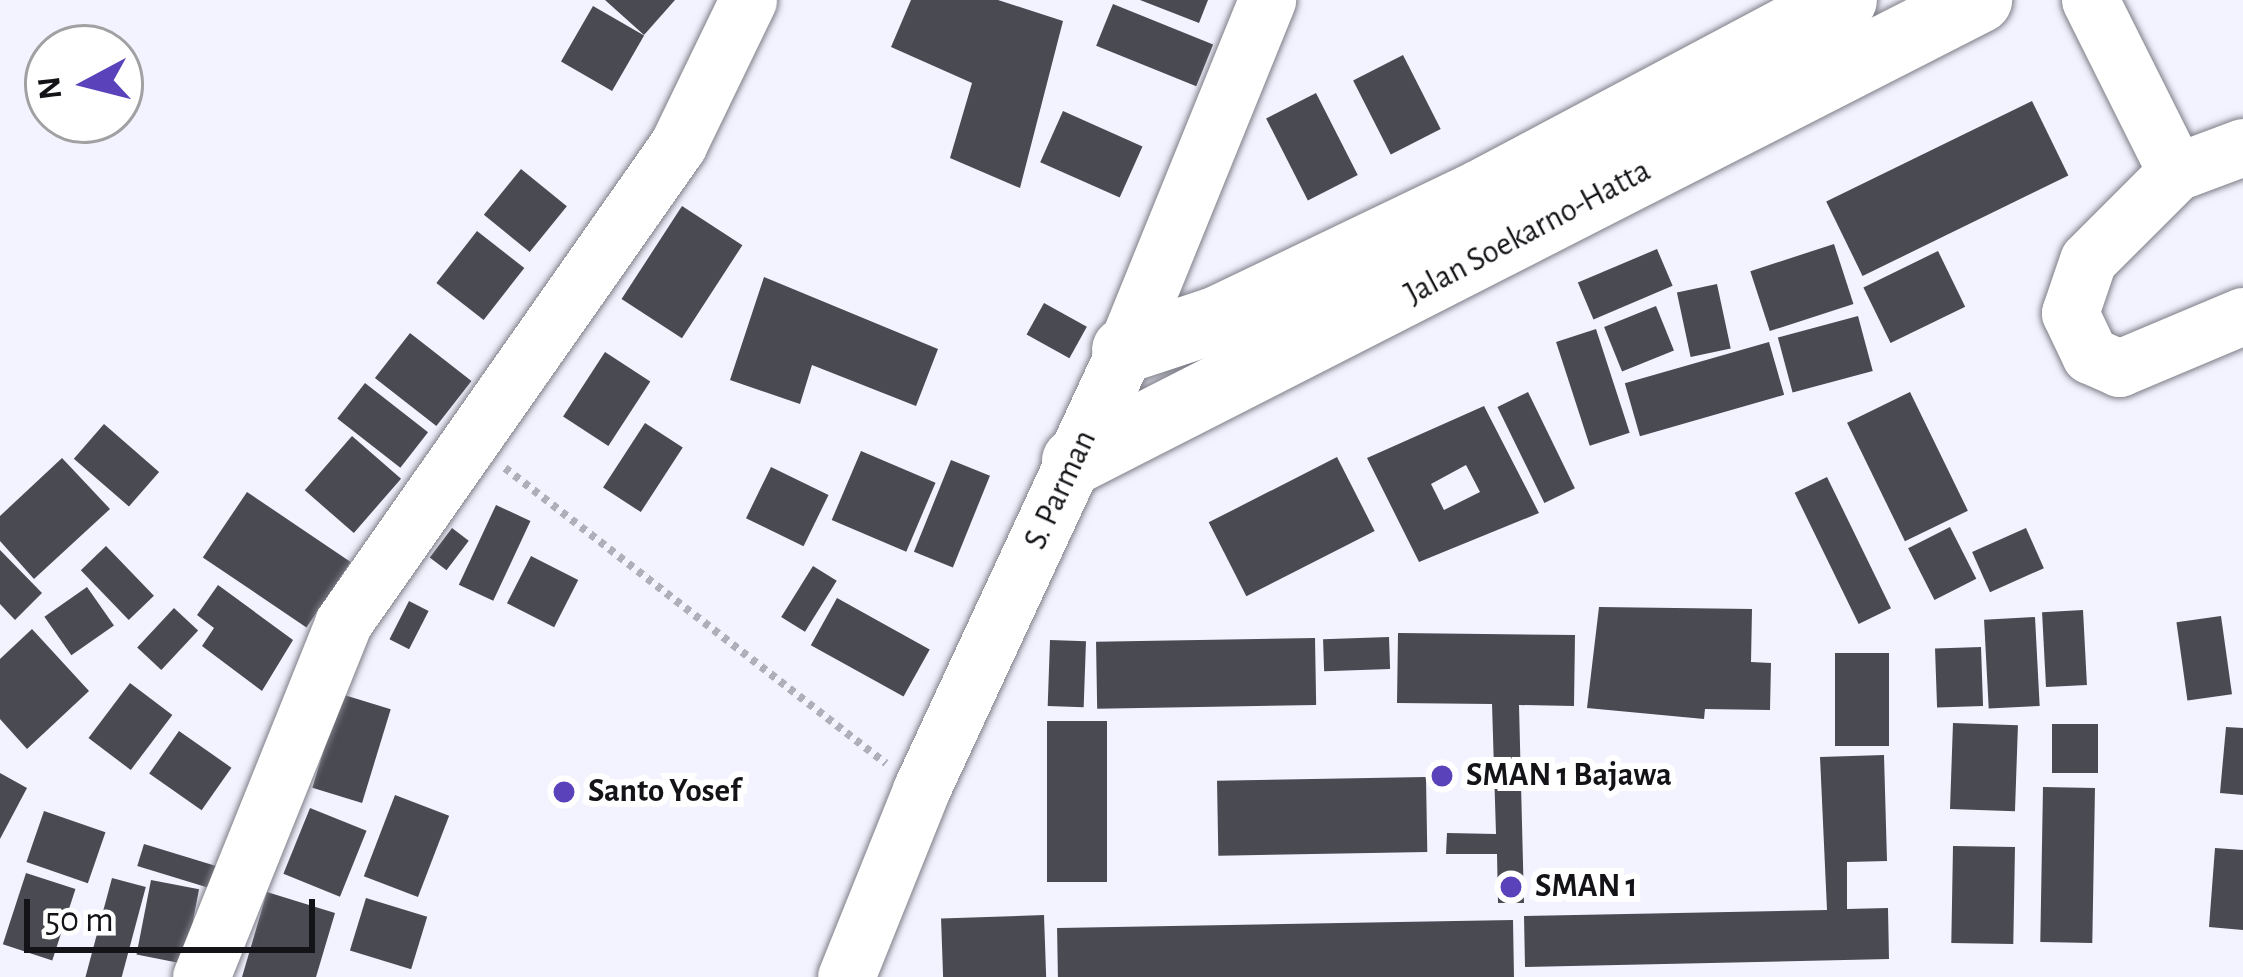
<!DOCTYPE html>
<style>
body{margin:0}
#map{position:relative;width:2243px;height:977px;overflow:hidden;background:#f3f3ff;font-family:"Alegreya Sans",sans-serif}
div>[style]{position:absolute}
.building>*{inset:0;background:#4a4a53;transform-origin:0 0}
.path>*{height:8px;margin-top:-4px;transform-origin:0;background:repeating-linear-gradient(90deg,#afafb9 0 6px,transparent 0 12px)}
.roads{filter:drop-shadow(0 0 3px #7e7e88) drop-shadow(0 0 3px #7e7e88)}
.minor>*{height:57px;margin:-28.5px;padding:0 28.5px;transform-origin:28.5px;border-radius:28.5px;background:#fff}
.highway>*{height:66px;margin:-33px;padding:0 33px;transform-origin:33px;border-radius:33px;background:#fff}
.dots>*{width:33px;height:33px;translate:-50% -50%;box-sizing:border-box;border:6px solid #fff;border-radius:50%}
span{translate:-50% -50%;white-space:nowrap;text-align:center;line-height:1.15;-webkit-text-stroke:12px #fff;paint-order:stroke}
.street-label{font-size:33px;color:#141418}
.poi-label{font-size:33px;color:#141418;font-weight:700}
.left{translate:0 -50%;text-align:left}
.north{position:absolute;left:24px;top:24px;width:120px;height:120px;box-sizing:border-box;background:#fff;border:3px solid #a1a1a3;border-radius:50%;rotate:263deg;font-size:33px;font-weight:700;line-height:48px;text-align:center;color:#141418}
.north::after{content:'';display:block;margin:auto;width:42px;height:54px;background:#5a42ba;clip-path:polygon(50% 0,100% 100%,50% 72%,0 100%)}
.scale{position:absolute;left:24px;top:899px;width:291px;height:54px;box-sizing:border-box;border:6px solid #141418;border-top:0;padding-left:15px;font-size:36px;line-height:42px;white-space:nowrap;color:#141418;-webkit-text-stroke:9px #fff;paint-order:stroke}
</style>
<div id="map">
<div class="building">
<div style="clip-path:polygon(605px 0,675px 0,644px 35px)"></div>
<div style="clip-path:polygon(911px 0,998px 0,1063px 21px,1020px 188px,950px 158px,972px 83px,891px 47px)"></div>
<div style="clip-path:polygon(1140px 0,1208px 0,1199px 23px)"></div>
<div style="left:1113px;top:4px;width:108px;height:45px;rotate:22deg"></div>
<div style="left:593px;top:6px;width:59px;height:64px;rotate:30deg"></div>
<div style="left:1403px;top:55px;width:83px;height:56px;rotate:63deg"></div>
<div style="left:1316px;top:93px;width:92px;height:56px;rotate:63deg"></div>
<div style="left:2032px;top:101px;width:83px;height:229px;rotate:64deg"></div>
<div style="left:1063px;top:111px;width:87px;height:56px;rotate:24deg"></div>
<div style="left:521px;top:169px;width:59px;height:59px;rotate:39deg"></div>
<div style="left:682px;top:206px;width:72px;height:111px;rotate:33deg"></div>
<div style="left:477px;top:231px;width:60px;height:66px;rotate:38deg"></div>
<div style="left:1834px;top:244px;width:63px;height:88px;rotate:72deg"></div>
<div style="left:1657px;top:249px;width:40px;height:86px;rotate:67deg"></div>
<div style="left:1938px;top:251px;width:62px;height:83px;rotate:64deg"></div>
<div style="clip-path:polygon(764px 277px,938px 349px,916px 406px,812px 365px,800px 404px,730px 380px)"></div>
<div style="left:1717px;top:284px;width:66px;height:41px;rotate:78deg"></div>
<div style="left:1044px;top:303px;width:49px;height:36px;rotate:29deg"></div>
<div style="left:1656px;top:306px;width:48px;height:56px;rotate:68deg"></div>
<div style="left:1858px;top:316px;width:57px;height:83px;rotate:75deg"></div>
<div style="left:1596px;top:329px;width:109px;height:42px;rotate:72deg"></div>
<div style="left:410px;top:333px;width:78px;height:57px;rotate:38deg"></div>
<div style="left:1769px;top:342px;width:55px;height:150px;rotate:74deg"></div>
<div style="left:605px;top:352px;width:54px;height:77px;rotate:33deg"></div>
<div style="left:365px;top:383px;width:80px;height:45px;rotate:38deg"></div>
<div style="left:1528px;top:392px;width:107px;height:34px;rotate:64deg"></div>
<div style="left:1910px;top:392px;width:132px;height:70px;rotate:64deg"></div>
<div style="clip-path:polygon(evenodd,1484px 406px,1539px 513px,1419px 562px,1367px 458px,1484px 406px,1466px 465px,1480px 492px,1444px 510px,1431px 484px,1466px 465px)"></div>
<div style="left:645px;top:423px;width:45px;height:77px;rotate:33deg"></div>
<div style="left:104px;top:424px;width:73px;height:46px;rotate:41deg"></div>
<div style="left:352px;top:436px;width:65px;height:72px;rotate:41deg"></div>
<div style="left:861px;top:451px;width:81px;height:75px;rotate:23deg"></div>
<div style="left:1337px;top:457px;width:83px;height:144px;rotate:63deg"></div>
<div style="clip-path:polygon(62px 458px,110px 509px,34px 579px,0 541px,0 516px)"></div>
<div style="left:951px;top:460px;width:42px;height:99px;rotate:22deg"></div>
<div style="left:771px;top:467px;width:64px;height:57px;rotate:26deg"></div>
<div style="left:1827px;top:477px;width:146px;height:36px;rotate:64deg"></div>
<div style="left:247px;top:492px;width:125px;height:79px;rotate:34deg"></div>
<div style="left:496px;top:505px;width:38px;height:88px;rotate:25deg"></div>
<div style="left:1950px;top:527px;width:58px;height:47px;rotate:63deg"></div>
<div style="left:452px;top:528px;width:21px;height:37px;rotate:37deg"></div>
<div style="left:2026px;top:528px;width:44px;height:59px;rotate:66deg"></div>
<div style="left:106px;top:546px;width:69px;height:35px;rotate:46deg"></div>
<div style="clip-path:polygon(0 550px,42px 593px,15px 620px,0 604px)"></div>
<div style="left:531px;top:556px;width:53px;height:53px;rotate:27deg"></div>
<div style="left:813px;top:566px;width:28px;height:60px;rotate:32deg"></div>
<div style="clip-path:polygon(218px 585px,293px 640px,262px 691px,202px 646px,214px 628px,197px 615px)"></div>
<div style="left:87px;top:587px;width:47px;height:52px;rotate:55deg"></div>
<div style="left:837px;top:598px;width:106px;height:54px;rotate:29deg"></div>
<div style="left:409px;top:601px;width:22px;height:43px;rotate:27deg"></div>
<div style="clip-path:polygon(1599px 607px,1752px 609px,1751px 662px,1771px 663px,1770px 710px,1705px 709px,1704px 719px,1587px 708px)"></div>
<div style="left:174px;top:608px;width:33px;height:54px;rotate:43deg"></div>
<div style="left:2083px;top:610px;width:75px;height:41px;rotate:87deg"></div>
<div style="left:2221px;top:616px;width:79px;height:45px;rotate:82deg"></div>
<div style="left:2035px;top:617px;width:89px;height:51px;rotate:87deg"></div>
<div style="clip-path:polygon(32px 629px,89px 691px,27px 749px,0 719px,0 659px)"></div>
<div style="clip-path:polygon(1398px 633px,1575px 635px,1574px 706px,1519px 705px,1524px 903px,1498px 903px,1497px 854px,1446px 854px,1447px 833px,1496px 834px,1492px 704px,1397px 703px)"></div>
<div style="left:1389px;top:637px;width:32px;height:66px;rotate:88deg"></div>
<div style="left:1315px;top:638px;width:67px;height:219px;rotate:89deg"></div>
<div style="left:1050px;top:640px;width:36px;height:66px;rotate:2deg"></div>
<div style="left:1981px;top:647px;width:59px;height:46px;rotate:88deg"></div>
<div style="left:1835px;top:653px;width:54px;height:93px"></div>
<div style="left:130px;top:683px;width:53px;height:69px;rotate:37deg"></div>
<div style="left:341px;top:694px;width:52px;height:98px;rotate:17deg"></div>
<div style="left:1047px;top:721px;width:60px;height:161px"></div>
<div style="left:1953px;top:723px;width:65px;height:86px;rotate:2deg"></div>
<div style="left:2052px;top:724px;width:46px;height:49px"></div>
<div style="clip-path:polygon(2226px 727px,2243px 728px,2243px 795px,2220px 793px)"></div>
<div style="left:179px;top:731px;width:64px;height:52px;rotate:35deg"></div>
<div style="clip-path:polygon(1884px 755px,1887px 861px,1847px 862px,1847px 909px,1888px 908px,1889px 959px,1525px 967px,1524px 916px,1827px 910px,1820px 757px)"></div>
<div style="clip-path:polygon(0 773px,27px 788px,0 839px)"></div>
<div style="left:1426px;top:777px;width:75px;height:209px;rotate:89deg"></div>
<div style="left:2043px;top:787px;width:52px;height:155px;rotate:1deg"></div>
<div style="left:395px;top:795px;width:58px;height:87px;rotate:21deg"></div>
<div style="left:310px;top:808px;width:61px;height:71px;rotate:22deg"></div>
<div style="left:44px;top:811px;width:65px;height:54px;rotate:19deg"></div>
<div style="left:144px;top:844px;width:77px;height:23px;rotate:17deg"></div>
<div style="left:1953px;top:846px;width:62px;height:97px;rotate:1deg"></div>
<div style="clip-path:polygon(2215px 848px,2243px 850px,2243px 930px,2209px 927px)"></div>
<div style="left:26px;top:873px;width:52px;height:75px;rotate:18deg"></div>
<div style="left:112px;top:878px;width:35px;height:103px;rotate:15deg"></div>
<div style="left:151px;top:880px;width:49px;height:76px;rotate:11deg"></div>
<div style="clip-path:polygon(267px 892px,335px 913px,316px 977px,242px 977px)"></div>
<div style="left:366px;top:898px;width:64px;height:55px;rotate:17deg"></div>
<div style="left:1044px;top:915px;width:62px;height:103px;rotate:88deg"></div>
<div style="left:1513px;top:920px;width:57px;height:456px;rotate:89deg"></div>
</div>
<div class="path">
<div style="left:505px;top:468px;width:482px;rotate:37.8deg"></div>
</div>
<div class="roads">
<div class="minor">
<div style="left:2090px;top:0;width:192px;rotate:63.4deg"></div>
<div style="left:2243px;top:147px;width:72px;rotate:159.5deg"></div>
<div style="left:2176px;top:172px;width:124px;rotate:135deg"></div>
<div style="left:2088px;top:260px;width:56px;rotate:108.8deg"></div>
<div style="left:2070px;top:313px;width:47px;rotate:64.5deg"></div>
<div style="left:2090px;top:355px;width:32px;rotate:24deg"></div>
<div style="left:2119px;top:368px;width:134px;rotate:-22.8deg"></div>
<div style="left:201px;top:977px;width:381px;rotate:-68.1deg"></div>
<div style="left:343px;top:623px;width:584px;rotate:-54.98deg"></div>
<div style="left:678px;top:145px;width:161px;rotate:-64.2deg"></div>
<div style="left:846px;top:977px;width:201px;rotate:-68.1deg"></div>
<div style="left:921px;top:790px;width:485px;rotate:-65.1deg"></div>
<div style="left:1125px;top:350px;width:378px;rotate:-67.9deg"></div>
</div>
<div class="highway">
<div style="left:1125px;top:350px;width:98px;rotate:-18.4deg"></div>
<div style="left:1218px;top:319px;width:292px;rotate:-25.6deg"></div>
<div style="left:1481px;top:193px;width:411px;rotate:-28deg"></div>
<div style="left:1075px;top:461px;width:1015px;rotate:-27.02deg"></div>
</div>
</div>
<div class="dots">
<div style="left:1442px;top:776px;background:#5a42ba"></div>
<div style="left:564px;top:792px;background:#5a42ba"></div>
<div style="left:1511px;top:887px;background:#5a42ba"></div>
</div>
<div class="street-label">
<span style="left:1528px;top:233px;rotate:-28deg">Jalan Soekarno-Hatta</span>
<span style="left:1061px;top:490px;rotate:-65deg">S. Parman</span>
</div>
<div class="poi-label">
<span class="left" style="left:1466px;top:776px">SMAN 1 Bajawa</span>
<span class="left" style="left:588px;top:792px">Santo Yosef</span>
<span class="left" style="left:1535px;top:887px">SMAN 1</span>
</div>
<div class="north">N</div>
<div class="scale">50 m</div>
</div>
